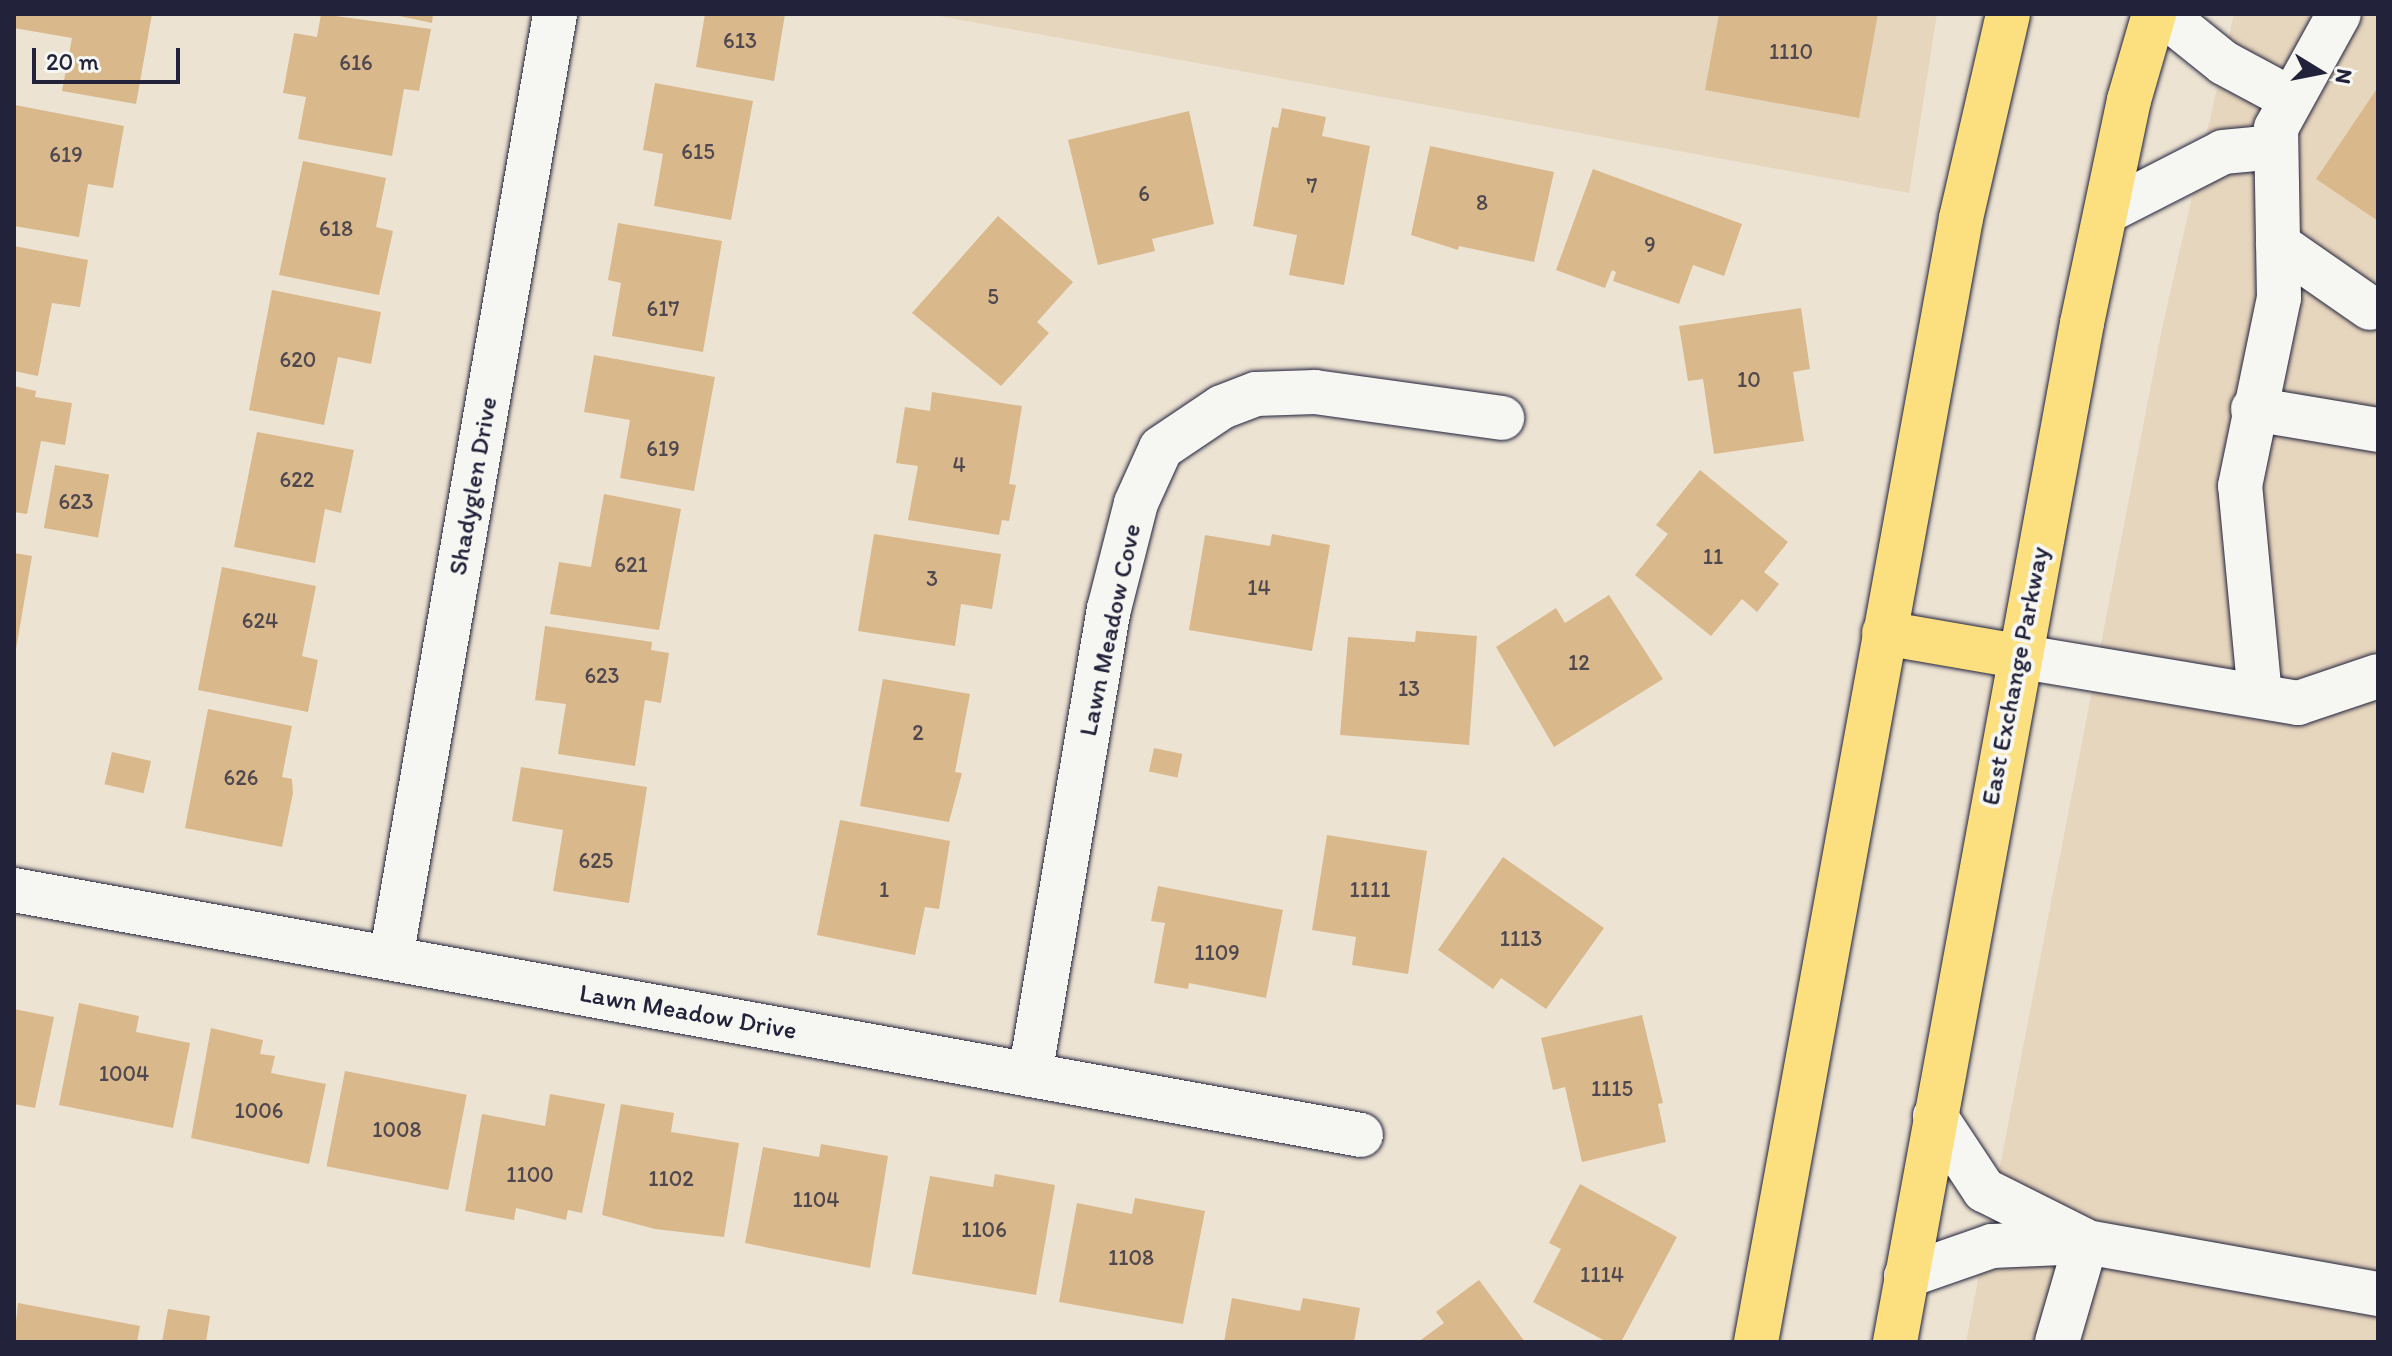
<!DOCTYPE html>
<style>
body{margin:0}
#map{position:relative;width:2392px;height:1356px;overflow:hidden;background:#ede3d3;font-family:Itim,sans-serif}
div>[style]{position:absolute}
.built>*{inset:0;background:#e7d6be}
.building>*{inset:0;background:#d9b88c;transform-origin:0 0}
.roads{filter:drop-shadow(0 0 2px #22223b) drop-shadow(0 0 2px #22223b)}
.minor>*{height:44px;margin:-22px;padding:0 22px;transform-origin:22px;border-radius:22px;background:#f6f6f2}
.major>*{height:44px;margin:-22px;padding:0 22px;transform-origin:22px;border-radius:22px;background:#fce080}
span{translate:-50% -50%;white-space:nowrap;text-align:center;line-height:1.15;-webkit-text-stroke:8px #f6f6f2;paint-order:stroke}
.number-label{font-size:22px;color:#50484f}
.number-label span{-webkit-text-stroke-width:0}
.street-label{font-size:26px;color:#22223b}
.frame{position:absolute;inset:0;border:16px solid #22223b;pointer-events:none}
.north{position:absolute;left:2280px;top:32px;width:80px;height:80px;-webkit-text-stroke:6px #f6f6f2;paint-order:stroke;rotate:100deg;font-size:22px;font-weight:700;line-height:32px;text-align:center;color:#22223b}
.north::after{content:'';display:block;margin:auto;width:28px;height:36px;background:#22223b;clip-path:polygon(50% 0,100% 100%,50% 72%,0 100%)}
.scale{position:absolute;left:32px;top:48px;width:148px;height:36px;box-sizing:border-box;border:4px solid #22223b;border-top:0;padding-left:10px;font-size:24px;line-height:28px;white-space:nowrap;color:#22223b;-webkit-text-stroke:6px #f6f6f2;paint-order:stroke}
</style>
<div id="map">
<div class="built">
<div style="clip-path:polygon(928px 14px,1937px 14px,1909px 193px)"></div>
<div style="clip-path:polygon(2234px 14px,2378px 14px,2378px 1342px,1966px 1342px,2162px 328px)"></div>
</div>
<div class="building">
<div style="clip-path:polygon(14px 14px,152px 14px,136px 104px,62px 91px,72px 38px,14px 28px)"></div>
<div style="clip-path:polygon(321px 14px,431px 29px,419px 91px,404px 89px,392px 156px,298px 139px,306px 97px,283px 93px,294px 33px,317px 37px)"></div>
<div style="clip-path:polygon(390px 14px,433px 14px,432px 23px)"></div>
<div style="clip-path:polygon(705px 14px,785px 14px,774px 81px,696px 67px)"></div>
<div style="clip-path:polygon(1719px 14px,1878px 14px,1859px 118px,1705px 90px)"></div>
<div style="clip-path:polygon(655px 83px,753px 101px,731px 220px,654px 206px,663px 154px,643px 150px)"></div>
<div style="clip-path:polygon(2378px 87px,2378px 221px,2316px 179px)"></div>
<div style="clip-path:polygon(15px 105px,124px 126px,113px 188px,88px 184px,79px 237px,14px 226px)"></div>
<div style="clip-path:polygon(1282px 108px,1326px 117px,1322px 136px,1370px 146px,1344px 285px,1289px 275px,1297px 235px,1253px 226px,1272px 127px,1278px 128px)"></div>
<div style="clip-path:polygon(1189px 111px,1214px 224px,1152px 239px,1155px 251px,1098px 265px,1068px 140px)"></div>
<div style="clip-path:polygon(1430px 146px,1554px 172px,1534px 262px,1459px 246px,1458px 250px,1411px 235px)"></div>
<div style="clip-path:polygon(303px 161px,386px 178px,376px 227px,393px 231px,379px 295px,279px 275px)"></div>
<div style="clip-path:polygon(1593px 169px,1742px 224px,1724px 276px,1693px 265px,1679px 304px,1613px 281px,1616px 272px,1612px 270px,1605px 288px,1556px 270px)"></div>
<div style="clip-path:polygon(998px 216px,1073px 282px,1037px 322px,1049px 333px,1001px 386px,912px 313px)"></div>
<div style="clip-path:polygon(618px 223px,722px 241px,703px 352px,612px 336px,621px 283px,608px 280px)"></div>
<div style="clip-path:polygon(14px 246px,88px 260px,80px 307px,52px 303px,38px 376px,14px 371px)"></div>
<div style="clip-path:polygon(272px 290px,381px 312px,371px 364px,338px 357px,324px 425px,249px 410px)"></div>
<div style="clip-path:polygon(1801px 308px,1810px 369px,1793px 372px,1804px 441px,1714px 454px,1703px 379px,1688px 381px,1679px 326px)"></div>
<div style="clip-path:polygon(594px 355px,715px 377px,694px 491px,620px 478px,630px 420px,584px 412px)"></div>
<div style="clip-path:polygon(14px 386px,36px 391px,35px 397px,72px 403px,65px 445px,41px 441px,27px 514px,14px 512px)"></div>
<div style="clip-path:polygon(932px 392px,1022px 406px,1009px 484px,1016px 485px,1009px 521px,1002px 520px,999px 535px,908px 520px,918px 466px,896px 463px,905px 407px,930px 411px)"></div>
<div style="clip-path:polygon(257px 432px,354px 450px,341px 513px,325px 509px,315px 563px,234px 547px)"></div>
<div style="left:55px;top:465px;width:55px;height:64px;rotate:10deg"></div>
<div style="clip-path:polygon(1700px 470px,1788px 542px,1764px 572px,1779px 584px,1757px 612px,1742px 599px,1711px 636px,1635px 575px,1668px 534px,1656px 525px)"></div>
<div style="clip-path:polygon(604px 494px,681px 509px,659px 630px,550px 614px,559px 562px,591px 567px)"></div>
<div style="clip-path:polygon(874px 534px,1001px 554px,992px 609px,961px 604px,955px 646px,858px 631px)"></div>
<div style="clip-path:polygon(1272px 534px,1330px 545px,1312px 651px,1189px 630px,1205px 535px,1270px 546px)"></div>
<div style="clip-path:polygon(14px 553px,32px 556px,16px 649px,14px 648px)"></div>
<div style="clip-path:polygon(222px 567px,316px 586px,302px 656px,318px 660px,308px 712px,198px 690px)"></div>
<div style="clip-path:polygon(1609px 595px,1663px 679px,1554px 747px,1496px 647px,1556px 608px,1565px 623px)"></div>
<div style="clip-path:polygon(545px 626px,652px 642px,651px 650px,669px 653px,661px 703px,645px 700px,635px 766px,558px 754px,566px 704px,535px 700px)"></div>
<div style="clip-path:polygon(1416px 631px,1477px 636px,1469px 745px,1340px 735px,1348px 637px,1415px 642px)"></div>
<div style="clip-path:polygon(883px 679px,970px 694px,955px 772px,962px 773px,949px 822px,860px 806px)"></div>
<div style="clip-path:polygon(208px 709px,292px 726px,282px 777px,292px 779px,293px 793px,282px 847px,185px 828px)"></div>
<div style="left:1154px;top:748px;width:29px;height:24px;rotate:12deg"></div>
<div style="left:112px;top:752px;width:40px;height:33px;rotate:13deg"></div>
<div style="clip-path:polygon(521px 767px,647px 787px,629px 903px,553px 891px,563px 830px,512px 821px)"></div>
<div style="clip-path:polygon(840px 820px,950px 841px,939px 909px,925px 907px,915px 955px,817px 935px)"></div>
<div style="clip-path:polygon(1327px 835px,1427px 851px,1408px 974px,1352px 965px,1356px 937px,1312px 930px)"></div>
<div style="clip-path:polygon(1503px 857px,1604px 928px,1546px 1009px,1501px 978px,1493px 989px,1438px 950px)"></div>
<div style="clip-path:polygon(1158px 886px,1283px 910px,1266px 998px,1189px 983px,1188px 989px,1154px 983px,1165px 923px,1151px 921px)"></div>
<div style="clip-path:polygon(79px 1003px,139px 1016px,136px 1032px,190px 1043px,173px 1128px,59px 1105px)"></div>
<div style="clip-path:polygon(14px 1009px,54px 1017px,35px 1108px,14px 1104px)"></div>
<div style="clip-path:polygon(1642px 1015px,1663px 1103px,1658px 1104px,1666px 1142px,1582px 1162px,1565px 1087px,1553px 1090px,1541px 1038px)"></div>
<div style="clip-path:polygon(211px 1028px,263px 1040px,260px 1054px,275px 1056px,271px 1073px,326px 1084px,309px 1164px,191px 1138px)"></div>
<div style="left:345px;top:1071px;width:124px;height:97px;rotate:11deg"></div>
<div style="clip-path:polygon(550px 1094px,605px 1104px,582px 1213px,568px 1210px,566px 1220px,516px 1208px,514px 1220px,465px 1211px,482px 1114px,545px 1126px)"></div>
<div style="clip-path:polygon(621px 1104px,674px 1113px,671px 1132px,739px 1143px,724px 1237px,655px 1229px,602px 1215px)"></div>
<div style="clip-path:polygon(821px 1144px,888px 1156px,870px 1268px,745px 1243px,763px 1147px,819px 1157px)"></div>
<div style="clip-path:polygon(995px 1174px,1055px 1185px,1036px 1295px,912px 1274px,930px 1176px,993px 1187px)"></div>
<div style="clip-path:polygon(1580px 1184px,1677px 1237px,1621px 1342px,1607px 1342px,1533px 1302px,1561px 1249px,1549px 1243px)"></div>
<div style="clip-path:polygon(1135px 1198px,1205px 1211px,1183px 1324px,1059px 1302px,1077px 1203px,1132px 1214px)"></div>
<div style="clip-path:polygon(1479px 1280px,1525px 1342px,1418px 1342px,1444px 1323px,1436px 1312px)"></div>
<div style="clip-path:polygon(1232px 1298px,1300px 1311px,1303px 1298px,1360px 1308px,1354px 1342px,1224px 1342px)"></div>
<div style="clip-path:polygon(18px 1303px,140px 1326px,137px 1342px,14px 1342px)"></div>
<div style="clip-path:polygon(168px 1309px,210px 1316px,206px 1342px,162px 1342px)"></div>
</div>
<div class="roads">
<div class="minor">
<div style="left:2163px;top:14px;width:78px;rotate:38.8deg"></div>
<div style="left:2224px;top:63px;width:76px;rotate:28.2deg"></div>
<div style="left:2106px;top:212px;width:131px;rotate:-27.1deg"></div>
<div style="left:2223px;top:152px;width:53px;rotate:-5.4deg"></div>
<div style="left:2278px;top:244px;width:112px;rotate:34.8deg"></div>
<div style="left:2253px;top:409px;width:127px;rotate:9.5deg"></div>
<div style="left:2017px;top:656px;width:285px;rotate:9.5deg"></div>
<div style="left:2298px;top:703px;width:84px;rotate:-18.6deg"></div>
<div style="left:2260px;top:696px;width:211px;rotate:-95.4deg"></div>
<div style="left:2240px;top:486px;width:192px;rotate:-78.3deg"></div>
<div style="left:2279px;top:298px;width:170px;rotate:-91deg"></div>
<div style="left:2276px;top:128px;width:130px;rotate:-61.1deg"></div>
<div style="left:14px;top:890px;width:1369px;rotate:10.31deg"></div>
<div style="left:391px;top:958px;width:958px;rotate:-80.14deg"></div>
<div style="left:1030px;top:1075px;width:473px;rotate:-80.4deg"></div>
<div style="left:1109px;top:609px;width:109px;rotate:-75.7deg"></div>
<div style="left:1136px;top:503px;width:60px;rotate:-65.6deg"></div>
<div style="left:1161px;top:448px;width:73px;rotate:-33.9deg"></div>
<div style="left:1222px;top:407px;width:36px;rotate:-21deg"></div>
<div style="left:1256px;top:394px;width:59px;rotate:-1.9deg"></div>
<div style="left:1315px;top:392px;width:189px;rotate:7.9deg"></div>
<div style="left:1935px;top:1116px;width:89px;rotate:56.5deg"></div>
<div style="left:1984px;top:1190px;width:112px;rotate:26.6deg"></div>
<div style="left:1906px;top:1276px;width:91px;rotate:-19.2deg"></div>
<div style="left:1992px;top:1246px;width:94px;rotate:-2.4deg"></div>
<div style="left:2086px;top:1242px;width:297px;rotate:10.1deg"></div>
<div style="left:2057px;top:1342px;width:104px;rotate:-73.8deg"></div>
</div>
<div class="major">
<div style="left:1884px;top:633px;width:135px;rotate:9.8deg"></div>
<div style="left:1756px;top:1342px;width:1143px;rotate:-79.66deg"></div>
<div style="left:1961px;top:218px;width:209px;rotate:-77deg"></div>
<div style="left:1895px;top:1342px;width:1036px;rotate:-79.6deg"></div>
<div style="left:2082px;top:323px;width:228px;rotate:-78.1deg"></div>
<div style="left:2129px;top:100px;width:90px;rotate:-73.8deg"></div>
</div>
</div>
<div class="number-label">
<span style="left:740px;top:41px">613</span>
<span style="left:1791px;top:52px">1110</span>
<span style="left:356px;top:63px">616</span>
<span style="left:698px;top:152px">615</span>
<span style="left:66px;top:155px">619</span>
<span style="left:1312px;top:186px">7</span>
<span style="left:1144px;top:194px">6</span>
<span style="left:1482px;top:203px">8</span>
<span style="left:336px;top:229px">618</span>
<span style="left:1650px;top:245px">9</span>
<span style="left:993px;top:297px">5</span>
<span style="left:663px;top:309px">617</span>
<span style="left:298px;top:360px">620</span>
<span style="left:1749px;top:380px">10</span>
<span style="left:663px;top:449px">619</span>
<span style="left:959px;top:465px">4</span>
<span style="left:297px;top:480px">622</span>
<span style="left:76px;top:502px">623</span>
<span style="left:1713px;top:557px">11</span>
<span style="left:631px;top:565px">621</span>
<span style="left:932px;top:579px">3</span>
<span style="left:1259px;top:588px">14</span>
<span style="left:260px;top:621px">624</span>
<span style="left:1579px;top:663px">12</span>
<span style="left:602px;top:676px">623</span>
<span style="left:1409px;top:689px">13</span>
<span style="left:918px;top:733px">2</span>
<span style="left:241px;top:778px">626</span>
<span style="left:596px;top:861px">625</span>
<span style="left:884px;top:890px">1</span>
<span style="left:1370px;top:890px">1111</span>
<span style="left:1521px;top:939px">1113</span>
<span style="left:1217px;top:953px">1109</span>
<span style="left:124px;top:1074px">1004</span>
<span style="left:1612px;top:1089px">1115</span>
<span style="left:259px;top:1111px">1006</span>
<span style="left:397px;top:1130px">1008</span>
<span style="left:530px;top:1175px">1100</span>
<span style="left:671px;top:1179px">1102</span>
<span style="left:816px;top:1200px">1104</span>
<span style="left:984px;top:1230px">1106</span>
<span style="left:1131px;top:1258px">1108</span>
<span style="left:1602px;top:1275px">1114</span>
</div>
<div class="street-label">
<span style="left:473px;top:486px;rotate:-80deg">Shadyglen Drive</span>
<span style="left:1110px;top:630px;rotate:-78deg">Lawn Meadow Cove</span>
<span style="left:2015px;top:676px;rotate:-79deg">East Exchange Parkway</span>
<span style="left:688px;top:1012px;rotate:10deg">Lawn Meadow Drive</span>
</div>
<div class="frame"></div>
<div class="north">N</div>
<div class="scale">20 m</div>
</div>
